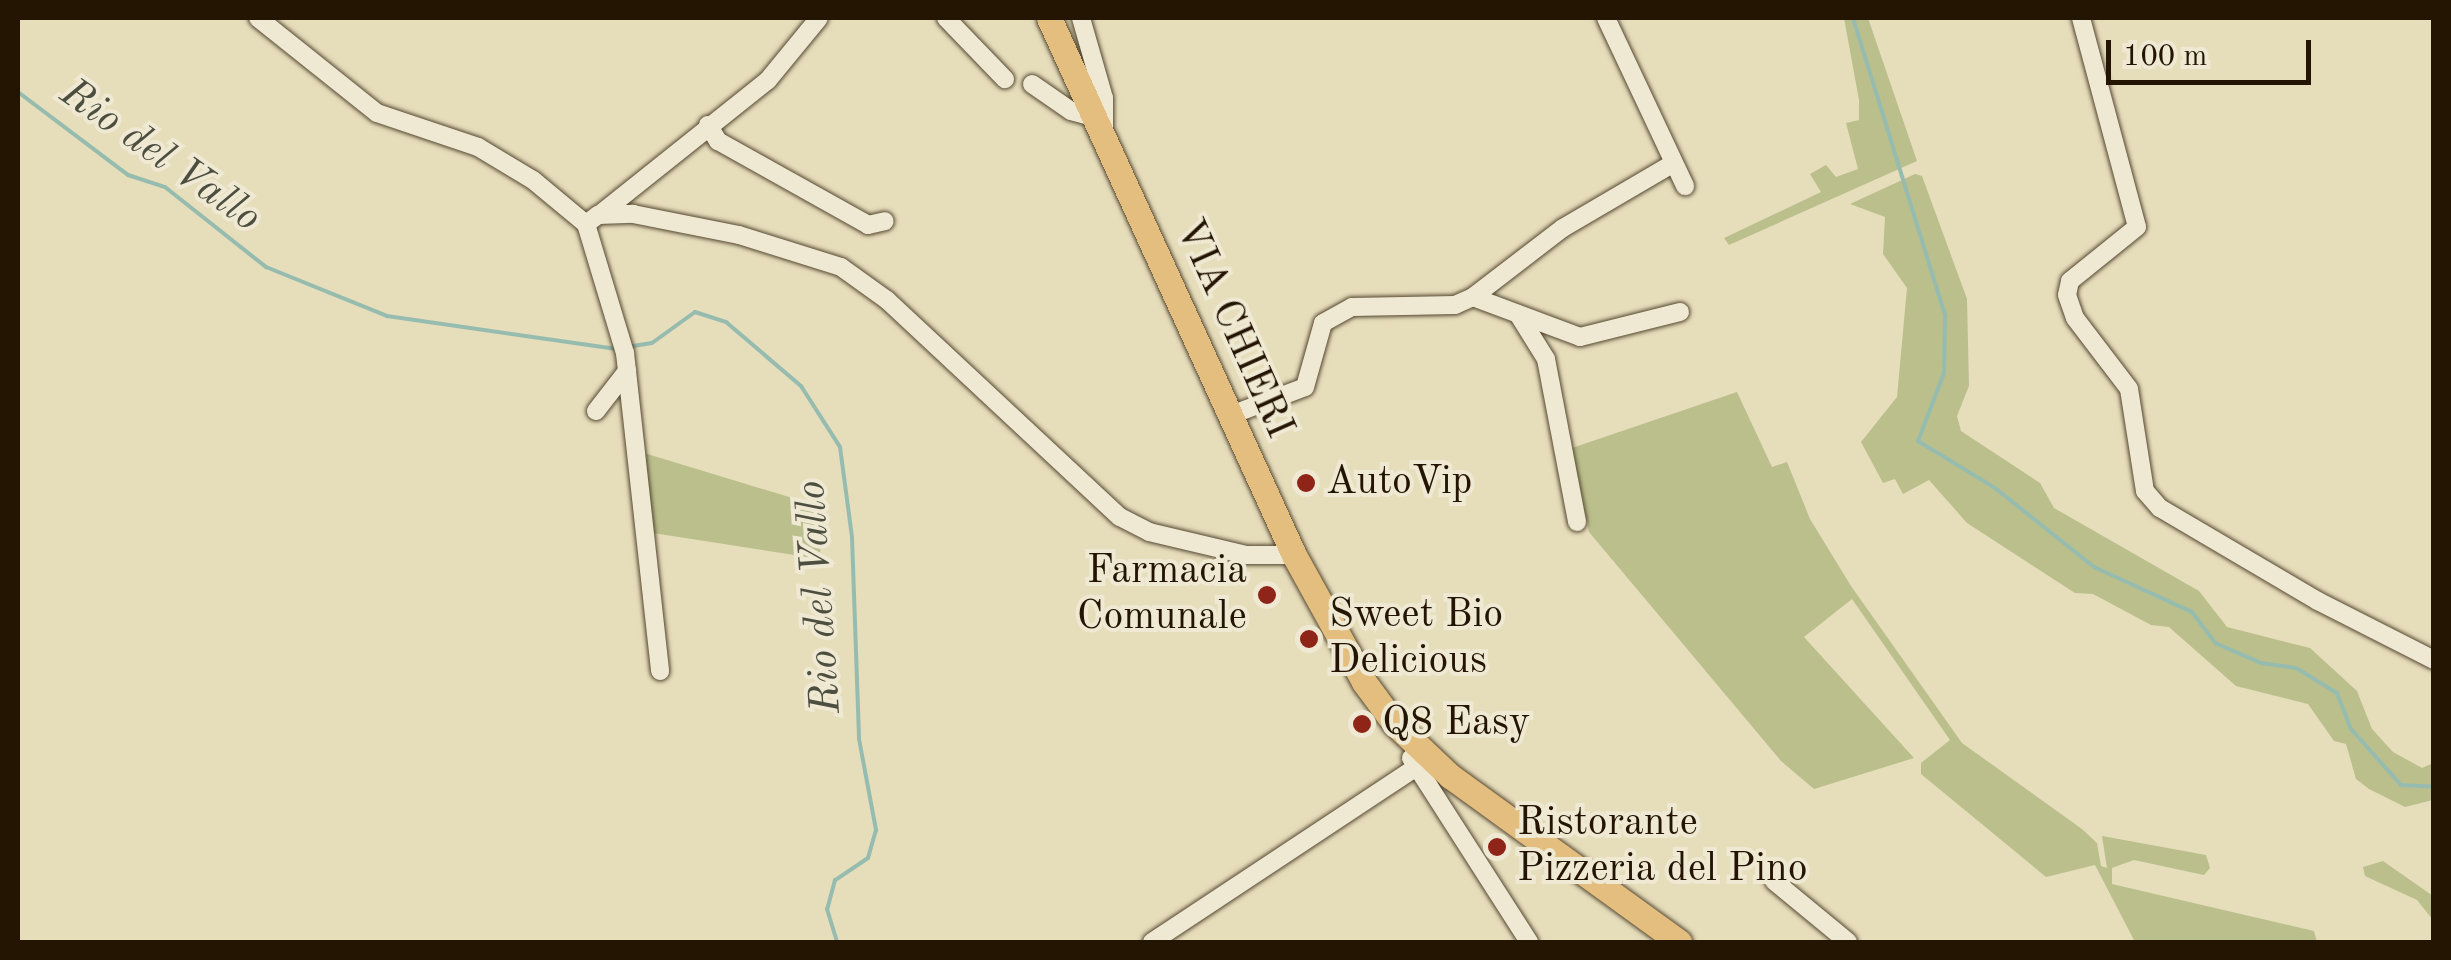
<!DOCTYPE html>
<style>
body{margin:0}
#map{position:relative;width:2451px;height:960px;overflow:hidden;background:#e6ddbb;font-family:"Old Standard TT",serif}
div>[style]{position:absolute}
.green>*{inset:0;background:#bbbf8c}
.stream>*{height:4px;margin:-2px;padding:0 2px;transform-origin:2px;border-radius:2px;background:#96bcaf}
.roads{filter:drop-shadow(0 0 2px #544730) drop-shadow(0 0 2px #544730)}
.street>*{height:18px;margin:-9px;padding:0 9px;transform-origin:9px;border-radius:9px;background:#efe9d3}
.primary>*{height:25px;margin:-12.5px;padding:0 12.5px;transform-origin:12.5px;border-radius:12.5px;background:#e3be7e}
.dots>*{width:28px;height:28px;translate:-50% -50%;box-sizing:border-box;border:5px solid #efe9d3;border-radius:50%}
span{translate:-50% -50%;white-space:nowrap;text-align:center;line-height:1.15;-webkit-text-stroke:8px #efe9d3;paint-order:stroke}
.street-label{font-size:40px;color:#241502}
.poi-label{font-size:40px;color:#241502}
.left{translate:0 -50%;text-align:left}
.right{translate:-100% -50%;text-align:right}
.water-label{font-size:42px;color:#4c4f3f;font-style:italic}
.frame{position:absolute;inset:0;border:20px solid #241502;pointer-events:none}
.scale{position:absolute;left:2106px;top:40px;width:205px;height:45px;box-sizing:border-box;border:5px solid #241502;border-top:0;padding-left:12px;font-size:30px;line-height:35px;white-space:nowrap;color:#241502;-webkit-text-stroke:8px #efe9d3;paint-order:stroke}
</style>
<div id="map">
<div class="green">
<div style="clip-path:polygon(1844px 18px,1868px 18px,1917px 161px,1729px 245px,1724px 238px,1821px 192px,1810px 174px,1826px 165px,1836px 177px,1858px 169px,1846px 123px,1859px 120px,1859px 100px)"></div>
<div style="clip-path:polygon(1915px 174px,1922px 176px,1967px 299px,1969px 386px,1957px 416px,1961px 431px,2040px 483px,2054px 508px,2199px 591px,2227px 627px,2310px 648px,2357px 691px,2372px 729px,2393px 752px,2422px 768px,2433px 763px,2433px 800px,2405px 807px,2369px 789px,2356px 779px,2346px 744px,2334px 741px,2308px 704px,2236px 686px,2169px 627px,2151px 625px,2093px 594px,2075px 593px,1967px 523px,1929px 480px,1903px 494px,1895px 479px,1883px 483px,1861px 442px,1897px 397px,1907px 288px,1883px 254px,1885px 217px,1850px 204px)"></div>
<div style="clip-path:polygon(1737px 392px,1772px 467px,1787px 462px,1810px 519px,1851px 586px,1962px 743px,2082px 829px,2097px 843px,2101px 866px,2107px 868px,2102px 836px,2206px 855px,2210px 868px,2204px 875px,2134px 860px,2112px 868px,2112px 884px,2314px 931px,2317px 942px,2135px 942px,2095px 865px,2046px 877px,1921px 774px,1921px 763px,1950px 740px,1852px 599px,1804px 637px,1914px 758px,1814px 789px,1781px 761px,1589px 532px,1572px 448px)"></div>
<div style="clip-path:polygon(644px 453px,822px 507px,820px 559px,653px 533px)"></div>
<div style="clip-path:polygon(2383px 861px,2433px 896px,2433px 920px,2417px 900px,2365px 876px,2363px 867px)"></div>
</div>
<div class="stream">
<div style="left:1853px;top:18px;width:312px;rotate:72.8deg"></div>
<div style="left:1945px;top:316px;width:57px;rotate:91deg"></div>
<div style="left:1944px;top:373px;width:73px;rotate:110.9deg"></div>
<div style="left:1918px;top:441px;width:90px;rotate:31.4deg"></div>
<div style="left:1995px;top:488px;width:127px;rotate:38.6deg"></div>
<div style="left:2094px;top:567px;width:108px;rotate:24.7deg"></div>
<div style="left:2192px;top:612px;width:39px;rotate:53deg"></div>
<div style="left:2215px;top:643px;width:50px;rotate:23.5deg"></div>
<div style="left:2261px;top:663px;width:35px;rotate:8deg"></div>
<div style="left:2296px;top:668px;width:48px;rotate:31.4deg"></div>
<div style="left:2337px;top:693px;width:39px;rotate:69deg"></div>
<div style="left:2351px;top:729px;width:75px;rotate:48.2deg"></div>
<div style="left:2401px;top:785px;width:33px;rotate:3deg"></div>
<div style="left:18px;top:92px;width:138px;rotate:37deg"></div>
<div style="left:128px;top:175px;width:39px;rotate:18deg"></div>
<div style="left:165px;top:187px;width:129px;rotate:38.4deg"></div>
<div style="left:266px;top:267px;width:131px;rotate:22deg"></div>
<div style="left:387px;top:316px;width:232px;rotate:8.2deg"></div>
<div style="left:627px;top:347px;width:25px;rotate:-9deg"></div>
<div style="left:652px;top:343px;width:53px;rotate:-35.8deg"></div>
<div style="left:695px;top:312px;width:33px;rotate:18deg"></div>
<div style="left:726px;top:322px;width:99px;rotate:40.5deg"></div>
<div style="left:801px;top:386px;width:72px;rotate:57.4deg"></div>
<div style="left:840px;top:447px;width:91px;rotate:82.4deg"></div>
<div style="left:852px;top:537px;width:202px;rotate:88deg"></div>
<div style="left:859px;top:739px;width:93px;rotate:79.4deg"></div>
<div style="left:876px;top:830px;width:29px;rotate:106deg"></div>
<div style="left:868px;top:858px;width:40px;rotate:146deg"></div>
<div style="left:835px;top:880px;width:30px;rotate:105deg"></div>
<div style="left:827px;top:909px;width:34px;rotate:73deg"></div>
</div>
<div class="roads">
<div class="street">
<div style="left:258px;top:18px;width:152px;rotate:38.6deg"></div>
<div style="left:377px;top:113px;width:107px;rotate:18.6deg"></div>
<div style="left:478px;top:147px;width:64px;rotate:31deg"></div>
<div style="left:533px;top:180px;width:69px;rotate:39.7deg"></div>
<div style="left:586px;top:224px;width:135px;rotate:73.2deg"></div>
<div style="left:625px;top:353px;width:320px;rotate:83.7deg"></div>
<div style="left:946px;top:18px;width:85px;rotate:46deg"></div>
<div style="left:1081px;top:18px;width:83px;rotate:74deg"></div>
<div style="left:1104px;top:98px;width:31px;rotate:90deg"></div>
<div style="left:1606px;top:18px;width:186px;rotate:64.8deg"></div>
<div style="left:2081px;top:18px;width:216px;rotate:75deg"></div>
<div style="left:2137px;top:227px;width:86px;rotate:141.1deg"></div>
<div style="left:2070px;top:281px;width:14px;rotate:102deg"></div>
<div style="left:2067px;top:295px;width:24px;rotate:71deg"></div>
<div style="left:2075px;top:318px;width:89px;rotate:52.7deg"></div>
<div style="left:2129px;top:389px;width:103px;rotate:81.1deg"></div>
<div style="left:2145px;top:491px;width:23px;rotate:49deg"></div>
<div style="left:2160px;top:508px;width:183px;rotate:30.5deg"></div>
<div style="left:2318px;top:601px;width:130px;rotate:27deg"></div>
<div style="left:1032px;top:84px;width:47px;rotate:34.7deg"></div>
<div style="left:1071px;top:111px;width:27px;rotate:15deg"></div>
<div style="left:708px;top:125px;width:19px;rotate:58deg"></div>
<div style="left:718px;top:141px;width:172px;rotate:29.2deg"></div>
<div style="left:868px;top:225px;width:17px;rotate:-13deg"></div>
<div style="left:599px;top:215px;width:216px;rotate:-38.6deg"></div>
<div style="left:768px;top:80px;width:80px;rotate:-50.6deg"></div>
<div style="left:586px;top:224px;width:15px;rotate:-37deg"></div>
<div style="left:598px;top:215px;width:35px;rotate:-2deg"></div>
<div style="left:633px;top:214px;width:108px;rotate:11.2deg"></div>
<div style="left:739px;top:235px;width:107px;rotate:17.4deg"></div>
<div style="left:841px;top:267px;width:57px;rotate:35.7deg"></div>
<div style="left:887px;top:300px;width:318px;rotate:43deg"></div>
<div style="left:1120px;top:517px;width:33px;rotate:27deg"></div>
<div style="left:1149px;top:532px;width:100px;rotate:13.3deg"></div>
<div style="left:1246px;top:555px;width:48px"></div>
<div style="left:1473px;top:297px;width:113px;rotate:-37.5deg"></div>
<div style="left:1563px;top:228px;width:126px;rotate:-30.4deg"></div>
<div style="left:1518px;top:314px;width:53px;rotate:58.1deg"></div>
<div style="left:1546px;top:359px;width:166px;rotate:79.2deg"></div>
<div style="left:596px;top:411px;width:51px;rotate:-52.2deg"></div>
<div style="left:1231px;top:415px;width:79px;rotate:-20.7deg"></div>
<div style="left:1305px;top:387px;width:66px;rotate:-74.3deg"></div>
<div style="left:1323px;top:323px;width:33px;rotate:-29deg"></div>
<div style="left:1352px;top:307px;width:103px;rotate:-1.1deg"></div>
<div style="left:1455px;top:305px;width:20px;rotate:-24deg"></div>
<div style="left:1473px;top:297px;width:114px;rotate:20.5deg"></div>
<div style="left:1580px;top:337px;width:103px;rotate:-14deg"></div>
<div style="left:1411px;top:758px;width:219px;rotate:57.3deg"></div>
<div style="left:1774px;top:881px;width:96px;rotate:39.5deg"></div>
<div style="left:1152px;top:942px;width:333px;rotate:-33.5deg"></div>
</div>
<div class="primary">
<div style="left:1049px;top:18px;width:590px;rotate:65.48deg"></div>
<div style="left:1294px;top:555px;width:145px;rotate:61.1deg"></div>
<div style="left:1364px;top:682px;width:52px;rotate:53.6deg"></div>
<div style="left:1395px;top:724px;width:76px;rotate:43.4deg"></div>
<div style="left:1450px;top:776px;width:283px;rotate:35.9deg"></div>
</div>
</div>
<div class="dots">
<div style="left:1306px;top:483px;background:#8f2418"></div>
<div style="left:1267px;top:595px;background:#8f2418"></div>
<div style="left:1309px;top:639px;background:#8f2418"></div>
<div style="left:1362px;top:724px;background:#8f2418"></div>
<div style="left:1497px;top:847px;background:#8f2418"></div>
</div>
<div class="street-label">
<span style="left:1233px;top:329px;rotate:66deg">VIA CHIERI</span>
</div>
<div class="poi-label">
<span class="left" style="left:1326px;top:483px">AutoVip</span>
<span class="right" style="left:1247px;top:595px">Farmacia<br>Comunale</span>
<span class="left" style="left:1329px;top:639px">Sweet Bio<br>Delicious</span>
<span class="left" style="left:1382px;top:724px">Q8 Easy</span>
<span class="left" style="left:1517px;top:847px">Ristorante<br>Pizzeria del Pino</span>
</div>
<div class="water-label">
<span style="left:160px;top:156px;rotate:35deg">Rio del Vallo</span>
<span style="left:820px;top:597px;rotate:-94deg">Rio del Vallo</span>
</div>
<div class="frame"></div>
<div class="scale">100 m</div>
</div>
